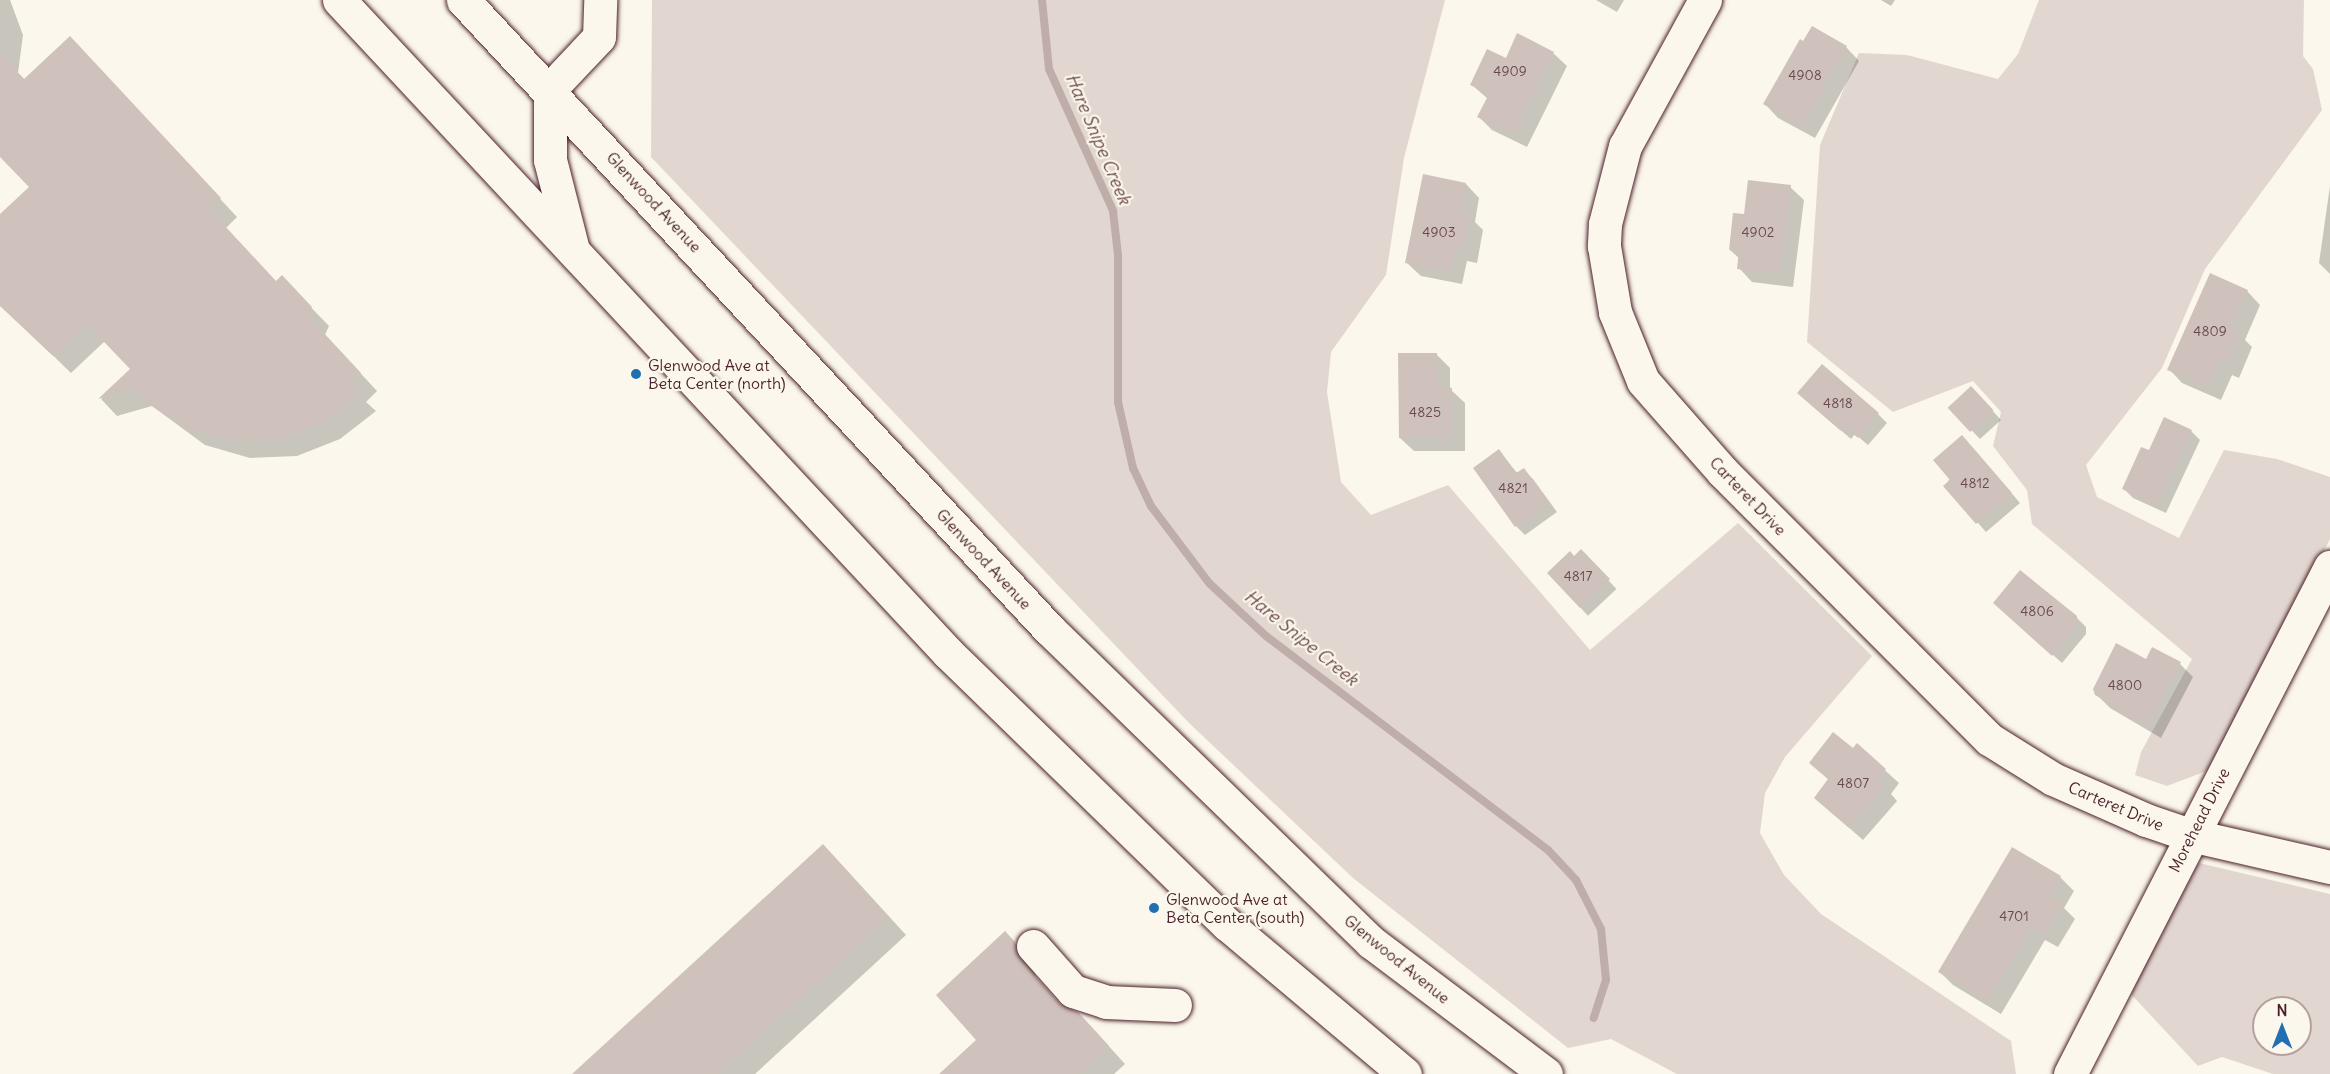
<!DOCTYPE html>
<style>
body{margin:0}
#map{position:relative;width:2330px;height:1074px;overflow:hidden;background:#fbf7ec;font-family:Delius,sans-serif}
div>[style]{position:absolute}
.green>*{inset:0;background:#e2d7d0}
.shadow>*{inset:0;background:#0003;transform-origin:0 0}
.stream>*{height:8px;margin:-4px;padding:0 4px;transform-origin:4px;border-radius:4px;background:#bfadaa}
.building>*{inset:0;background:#cfc2bc;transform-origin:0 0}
.roads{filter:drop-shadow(0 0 2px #4a1f2b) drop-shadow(0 0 2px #4a1f2b)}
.minor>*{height:33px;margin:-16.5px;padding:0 16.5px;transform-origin:16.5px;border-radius:16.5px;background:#fbf7ec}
.highway>*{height:33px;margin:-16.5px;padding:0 16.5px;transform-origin:16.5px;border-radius:16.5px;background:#fbf7ec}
.dots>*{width:16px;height:16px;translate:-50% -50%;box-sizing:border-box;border:3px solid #fbf7ec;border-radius:50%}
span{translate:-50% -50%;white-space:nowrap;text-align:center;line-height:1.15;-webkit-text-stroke:4.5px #fbf7ec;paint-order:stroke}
.number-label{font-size:14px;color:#6b484f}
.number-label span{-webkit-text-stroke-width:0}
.street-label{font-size:16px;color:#4a1f2b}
.poi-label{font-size:16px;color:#4a1f2b}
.left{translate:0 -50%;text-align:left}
.water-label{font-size:18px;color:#6d4a51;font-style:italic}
.north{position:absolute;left:2252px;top:996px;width:60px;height:60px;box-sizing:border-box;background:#fbf7ec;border:2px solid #b4a19f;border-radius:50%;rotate:0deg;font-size:16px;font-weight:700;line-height:24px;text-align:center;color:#4a1f2b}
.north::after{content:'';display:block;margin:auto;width:21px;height:27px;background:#1f6fb2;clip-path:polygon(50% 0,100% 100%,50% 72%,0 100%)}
</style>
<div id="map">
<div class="green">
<div style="clip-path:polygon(652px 0,1445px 0,1404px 158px,1386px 275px,1331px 352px,1327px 392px,1341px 482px,1371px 515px,1448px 485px,1590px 650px,1738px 523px,1872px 656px,1785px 757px,1765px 793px,1760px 833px,1784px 875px,1821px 914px,2011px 1041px,2016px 1074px,1677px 1074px,1611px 1039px,1568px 1048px,1353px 878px,1189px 723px,651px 157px)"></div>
<div style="clip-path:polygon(2039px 0,2304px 0,2303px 56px,2313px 69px,2322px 110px,2205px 269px,2162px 368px,2086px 465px,2097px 497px,2179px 538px,2224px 450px,2277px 459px,2330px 477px,2330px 539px,2212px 769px,2167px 786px,2135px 775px,2141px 752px,2192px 659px,2032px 524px,2027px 490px,1993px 446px,2001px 412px,1973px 381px,1893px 412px,1807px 342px,1820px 145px,1859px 53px,1907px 55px,1998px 79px,2018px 54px)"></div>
<div style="clip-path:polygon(evenodd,2195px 862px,2330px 894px,2330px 1074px,2273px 1074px,2222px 1057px,2198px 1066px,2129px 992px,2195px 862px,2264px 1008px,2300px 1008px,2300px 1044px,2264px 1044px,2264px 1008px)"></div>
</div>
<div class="shadow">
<div style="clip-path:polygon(0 0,10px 0,23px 35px,18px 73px,25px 80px,87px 56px,237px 217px,226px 228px,276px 282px,299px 295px,329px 326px,325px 335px,377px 391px,366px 402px,376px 411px,340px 439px,297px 456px,250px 458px,205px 445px,152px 406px,117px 416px,101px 399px,132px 370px,105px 341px,71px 373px,0 304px,0 216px,31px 187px,0 155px)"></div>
<div style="clip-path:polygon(1596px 0,1624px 0,1617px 12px)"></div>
<div style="clip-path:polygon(1881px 0,1895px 0,1891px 6px)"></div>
<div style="clip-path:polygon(1846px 47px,1859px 61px,1815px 138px,1778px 118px,1765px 104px)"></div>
<div style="clip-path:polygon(1553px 53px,1567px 66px,1527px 147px,1492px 130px,1479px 117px,1488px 99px,1472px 85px,1506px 60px)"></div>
<div style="clip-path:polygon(1424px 176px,1466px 184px,1479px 198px,1475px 222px,1483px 230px,1477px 263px,1467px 261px,1462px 284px,1421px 276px,1407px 263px)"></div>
<div style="clip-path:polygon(2330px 186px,2330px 274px,2319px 263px)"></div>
<div style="clip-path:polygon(1790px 187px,1804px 200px,1793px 287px,1752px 282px,1739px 268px,1740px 259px,1730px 250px,1745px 216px)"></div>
<div style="clip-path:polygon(2247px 291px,2260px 305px,2245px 340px,2252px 347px,2239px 378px,2232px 375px,2221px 400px,2182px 383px,2169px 369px)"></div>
<div style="clip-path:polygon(1436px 354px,1450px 368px,1450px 389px,1465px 403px,1465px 451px,1414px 451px,1400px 438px)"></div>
<div style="clip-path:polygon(1980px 397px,2001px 420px,1980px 439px,1950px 408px)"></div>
<div style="clip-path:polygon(1808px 402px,1878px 414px,1887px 423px,1868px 445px,1855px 434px,1851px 439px)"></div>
<div style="clip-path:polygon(2191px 431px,2200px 440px,2166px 513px,2133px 498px,2124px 489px,2150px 452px)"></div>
<div style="clip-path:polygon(1971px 446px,2020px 503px,1986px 532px,1945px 486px)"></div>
<div style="clip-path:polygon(1499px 451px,1518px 474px,1524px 470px,1533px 479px,1557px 512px,1525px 535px,1516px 526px)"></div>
<div style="left:1581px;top:551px;width:52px;height:39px;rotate:47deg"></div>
<div style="clip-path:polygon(2004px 611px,2076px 617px,2086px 627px,2086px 634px,2062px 663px)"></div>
<div style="clip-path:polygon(2147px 661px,2180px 664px,2193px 677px,2161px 738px,2110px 708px,2096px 694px)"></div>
<div style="clip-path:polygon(1857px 745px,1899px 783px,1891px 794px,1897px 801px,1863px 840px,1830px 811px,1829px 780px,1811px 763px,1854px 750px)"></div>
<div style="clip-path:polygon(2013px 849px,2060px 877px,2074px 891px,2064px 908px,2075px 919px,2058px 947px,2045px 940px,2001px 1014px,1953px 985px,1940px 972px)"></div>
<div style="clip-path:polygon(841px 864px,906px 935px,755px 1074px,574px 1074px)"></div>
<div style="clip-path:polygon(1005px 933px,1032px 961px,1036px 978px,1062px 1006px,1096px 1032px,1125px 1064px,1114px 1074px,941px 1074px,978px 1040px)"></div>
</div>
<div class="stream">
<div style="left:1042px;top:0;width:69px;rotate:84.2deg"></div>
<div style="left:1049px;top:69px;width:156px;rotate:65.7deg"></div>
<div style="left:1113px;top:211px;width:44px;rotate:83.5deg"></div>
<div style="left:1118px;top:255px;width:147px;rotate:90deg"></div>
<div style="left:1118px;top:402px;width:68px;rotate:77.2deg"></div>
<div style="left:1133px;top:468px;width:42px;rotate:64.7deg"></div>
<div style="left:1151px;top:506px;width:96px;rotate:53deg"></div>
<div style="left:1209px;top:583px;width:78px;rotate:42.9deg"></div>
<div style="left:1266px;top:636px;width:354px;rotate:37.2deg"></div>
<div style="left:1548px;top:850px;width:41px;rotate:47deg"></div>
<div style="left:1576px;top:880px;width:55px;rotate:63deg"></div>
<div style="left:1601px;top:929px;width:51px;rotate:84.4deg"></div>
<div style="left:1606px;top:980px;width:40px;rotate:108deg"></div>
</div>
<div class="building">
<div style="clip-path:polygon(1812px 26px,1847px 46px,1801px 126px,1763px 104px,1800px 39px,1803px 41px)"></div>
<div style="clip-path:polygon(1517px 33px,1554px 52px,1513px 134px,1477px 117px,1489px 94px,1470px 85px,1487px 49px,1506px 58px)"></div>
<div style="clip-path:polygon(70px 36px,221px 198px,209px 209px,276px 281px,282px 275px,312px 307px,308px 316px,361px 373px,350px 383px,360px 393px,323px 422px,279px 439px,231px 441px,185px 428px,146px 402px,135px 388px,98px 399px,130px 369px,87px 324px,53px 356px,0 306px,0 214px,29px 187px,0 157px,0 53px,24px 79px)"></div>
<div style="clip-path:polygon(1423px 174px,1466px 183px,1460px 214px,1470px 215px,1463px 250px,1454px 248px,1449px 271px,1405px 263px)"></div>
<div style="clip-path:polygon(1748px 180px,1791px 185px,1780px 274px,1737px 269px,1739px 251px,1729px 250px,1733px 213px,1744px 214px)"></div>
<div style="clip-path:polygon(2210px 273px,2248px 290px,2231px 329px,2240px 333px,2225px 365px,2219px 362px,2208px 387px,2167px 370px)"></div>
<div style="clip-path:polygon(1398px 353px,1437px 353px,1437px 386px,1452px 388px,1452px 438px,1399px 438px)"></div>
<div style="clip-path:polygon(1822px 364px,1879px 413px,1858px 438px,1845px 427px,1841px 431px,1797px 393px)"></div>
<div style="left:1971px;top:386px;width:33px;height:32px;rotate:47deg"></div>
<div style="clip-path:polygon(2164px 417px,2192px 430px,2157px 505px,2122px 489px,2141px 447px,2149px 450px)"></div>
<div style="clip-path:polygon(1962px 435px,2012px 493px,1976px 524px,1943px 486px,1950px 480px,1933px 460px)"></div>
<div style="clip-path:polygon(1499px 449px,1516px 473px,1524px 468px,1549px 503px,1515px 527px,1473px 468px)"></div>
<div style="clip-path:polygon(1581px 549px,1610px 579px,1580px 608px,1547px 573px,1570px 551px,1574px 556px)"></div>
<div style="clip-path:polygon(2020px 570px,2077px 616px,2077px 625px,2052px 656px,1993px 603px)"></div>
<div style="clip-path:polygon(2116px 643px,2146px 659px,2152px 647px,2181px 662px,2147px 726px,2095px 695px,2093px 689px)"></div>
<div style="clip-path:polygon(1833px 732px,1853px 748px,1857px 743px,1886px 769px,1879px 779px,1884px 786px,1849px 828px,1814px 798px,1828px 779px,1809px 763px)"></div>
<div style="clip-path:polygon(823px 844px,889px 917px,718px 1074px,572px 1074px)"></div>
<div style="clip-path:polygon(2012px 847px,2061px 876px,2049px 897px,2063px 904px,2044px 935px,2031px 927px,1988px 1001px,1938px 972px)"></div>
<div style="clip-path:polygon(1005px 931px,1015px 942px,1019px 958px,1059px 1003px,1079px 1013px,1109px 1046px,1078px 1074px,939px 1074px,976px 1040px,936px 995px)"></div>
</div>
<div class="roads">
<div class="minor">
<div style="left:1705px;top:0;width:166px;rotate:118.7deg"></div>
<div style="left:1625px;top:146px;width:81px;rotate:104.4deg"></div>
<div style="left:1605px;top:224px;width:22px;rotate:93deg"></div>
<div style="left:1604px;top:246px;width:67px;rotate:80.5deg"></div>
<div style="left:1615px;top:312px;width:74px;rotate:67.9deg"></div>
<div style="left:1643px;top:381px;width:121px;rotate:48.7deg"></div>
<div style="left:1723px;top:472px;width:377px;rotate:45.1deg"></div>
<div style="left:1989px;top:739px;width:75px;rotate:32deg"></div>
<div style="left:2053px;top:779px;width:102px;rotate:23.8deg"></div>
<div style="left:2146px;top:820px;width:46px;rotate:18.8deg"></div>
<div style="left:2190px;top:835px;width:144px;rotate:12.9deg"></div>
<div style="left:573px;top:250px;width:93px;rotate:-104.3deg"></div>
<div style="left:550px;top:160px;width:71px;rotate:-90deg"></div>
<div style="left:550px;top:89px;width:71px;rotate:-46.7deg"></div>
<div style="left:599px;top:37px;width:37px;rotate:-88deg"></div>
<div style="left:1033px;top:946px;width:60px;rotate:48.4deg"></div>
<div style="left:1073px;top:991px;width:35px;rotate:18deg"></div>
<div style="left:1106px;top:1002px;width:69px;rotate:2.5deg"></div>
<div style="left:2070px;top:1074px;width:570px;rotate:-62.85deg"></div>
</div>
<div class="highway">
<div style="left:339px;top:0;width:893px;rotate:47deg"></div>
<div style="left:948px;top:653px;width:390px;rotate:44.2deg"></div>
<div style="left:1228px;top:925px;width:231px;rotate:40.1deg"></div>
<div style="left:463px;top:0;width:860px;rotate:47.03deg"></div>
<div style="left:1049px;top:629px;width:449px;rotate:44.2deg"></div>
<div style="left:1371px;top:942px;width:219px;rotate:37deg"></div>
</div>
</div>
<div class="dots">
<div style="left:636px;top:374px;background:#1f6fb2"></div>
<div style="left:1154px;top:908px;background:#1f6fb2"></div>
</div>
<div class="number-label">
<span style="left:1510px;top:71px">4909</span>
<span style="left:1805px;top:75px">4908</span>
<span style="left:1439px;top:232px">4903</span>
<span style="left:1758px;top:232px">4902</span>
<span style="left:2210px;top:331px">4809</span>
<span style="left:1838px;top:403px">4818</span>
<span style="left:1425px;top:412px">4825</span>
<span style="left:1975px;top:483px">4812</span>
<span style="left:1513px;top:488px">4821</span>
<span style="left:1578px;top:576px">4817</span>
<span style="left:2037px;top:611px">4806</span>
<span style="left:2125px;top:685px">4800</span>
<span style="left:1853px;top:783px">4807</span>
<span style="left:2014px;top:916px">4701</span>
</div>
<div class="street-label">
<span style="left:654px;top:202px;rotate:47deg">Glenwood Avenue</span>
<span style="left:1748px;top:496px;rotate:46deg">Carteret Drive</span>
<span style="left:984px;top:559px;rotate:47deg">Glenwood Avenue</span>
<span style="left:2116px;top:806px;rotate:23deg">Carteret Drive</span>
<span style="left:2199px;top:820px;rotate:-63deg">Morehead Drive</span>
<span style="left:1397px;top:959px;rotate:39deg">Glenwood Avenue</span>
</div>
<div class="poi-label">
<span class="left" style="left:648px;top:374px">Glenwood Ave at<br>Beta Center (north)</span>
<span class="left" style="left:1166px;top:908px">Glenwood Ave at<br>Beta Center (south)</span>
</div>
<div class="water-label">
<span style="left:1098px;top:139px;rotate:67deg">Hare Snipe Creek</span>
<span style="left:1301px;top:638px;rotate:39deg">Hare Snipe Creek</span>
</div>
<div class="north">N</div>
</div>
